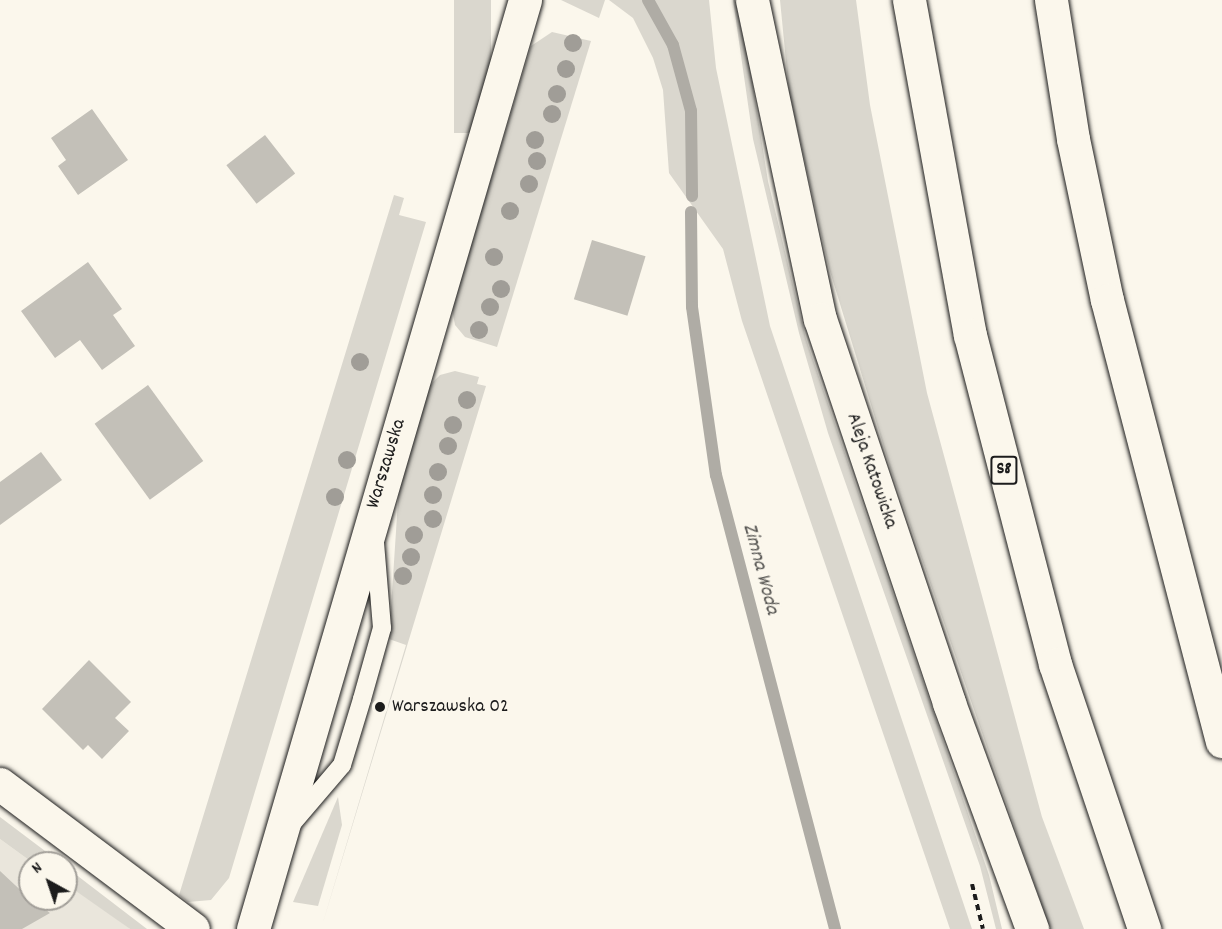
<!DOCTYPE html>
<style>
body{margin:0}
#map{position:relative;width:1222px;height:929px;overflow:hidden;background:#fbf7ec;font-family:Dekko,sans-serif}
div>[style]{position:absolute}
.built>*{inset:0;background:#eae6dc}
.green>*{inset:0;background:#dad7ce;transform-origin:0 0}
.stream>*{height:12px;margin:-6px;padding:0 6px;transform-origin:6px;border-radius:6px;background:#afaca5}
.building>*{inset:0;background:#c3c0b8;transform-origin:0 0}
.path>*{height:4px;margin-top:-2px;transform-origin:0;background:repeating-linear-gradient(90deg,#1c1c1c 0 6px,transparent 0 10.5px)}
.roads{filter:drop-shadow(0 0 2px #1c1c1c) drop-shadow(0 0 2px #1c1c1c)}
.service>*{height:18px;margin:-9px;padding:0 9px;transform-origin:9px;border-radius:9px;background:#fbf7ec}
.minor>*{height:33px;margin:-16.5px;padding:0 16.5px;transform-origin:16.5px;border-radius:16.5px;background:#fbf7ec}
.tertiary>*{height:33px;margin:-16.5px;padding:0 16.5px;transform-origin:16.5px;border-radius:16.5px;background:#fbf7ec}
.motorway>*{height:33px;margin:-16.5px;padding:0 16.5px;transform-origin:16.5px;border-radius:16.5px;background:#fbf7ec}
.trees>*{width:18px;height:18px;margin:-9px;border-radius:50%;background:#a09d97}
.dots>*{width:16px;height:16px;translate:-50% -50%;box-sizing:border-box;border:3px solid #fbf7ec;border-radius:50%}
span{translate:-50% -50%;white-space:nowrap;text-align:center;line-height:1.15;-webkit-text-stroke:4.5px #fbf7ec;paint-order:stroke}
.shield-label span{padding:2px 4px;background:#fbf7ec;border:2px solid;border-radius:4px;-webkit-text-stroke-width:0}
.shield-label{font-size:18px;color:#1c1c1c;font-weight:700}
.street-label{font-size:20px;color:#1c1c1c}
.poi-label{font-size:20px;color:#1c1c1c}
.left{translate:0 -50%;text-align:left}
.water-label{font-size:21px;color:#575653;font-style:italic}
.north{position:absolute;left:18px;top:851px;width:60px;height:60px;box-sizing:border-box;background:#fbf7ec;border:2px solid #a29f99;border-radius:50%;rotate:320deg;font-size:16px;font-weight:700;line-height:24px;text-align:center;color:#1c1c1c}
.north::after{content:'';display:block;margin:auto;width:21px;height:27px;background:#1c1c1c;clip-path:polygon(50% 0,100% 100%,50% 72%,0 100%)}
</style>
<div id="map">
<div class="built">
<div style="clip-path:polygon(0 839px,33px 863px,30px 899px,66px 899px,67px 882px,130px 929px,0 929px)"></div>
</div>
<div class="green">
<div style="left:454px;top:0;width:37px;height:133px"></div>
<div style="clip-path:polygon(561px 0,605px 0,599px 18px)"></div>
<div style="clip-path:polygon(609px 0,709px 0,716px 68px,770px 326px,972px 929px,950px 929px,742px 321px,723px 249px,669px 173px,663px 90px,653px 58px,633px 18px)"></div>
<div style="clip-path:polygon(733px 0,739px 0,768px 181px,806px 339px,989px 875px,1002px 929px,996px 929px,980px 866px,828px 433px,799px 333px,753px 139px)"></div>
<div style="clip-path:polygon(780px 0,856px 0,870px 105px,927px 393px,1042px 817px,1084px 929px,1050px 929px,891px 470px,829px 268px,789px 92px)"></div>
<div style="clip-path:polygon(552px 32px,591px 41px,497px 347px,465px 337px,455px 325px,452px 309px,531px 46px)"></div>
<div style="clip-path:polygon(394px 195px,404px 198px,399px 215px,426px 222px,229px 878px,211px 900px,188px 902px,179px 895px)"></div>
<div style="clip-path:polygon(455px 371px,479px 377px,477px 384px,486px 386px,321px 929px,406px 645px,389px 639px,399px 485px,429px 386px,440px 375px)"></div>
<div style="clip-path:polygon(338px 797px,342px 825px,318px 906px,293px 902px)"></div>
<div style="clip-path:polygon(0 817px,61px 863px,33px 863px,0 839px)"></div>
<div style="clip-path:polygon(66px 867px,147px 929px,130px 929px,66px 884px)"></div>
</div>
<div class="stream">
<div style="left:648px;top:0;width:51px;rotate:60.9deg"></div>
<div style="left:673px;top:45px;width:68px;rotate:74.7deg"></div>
<div style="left:691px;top:111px;width:85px;rotate:89.3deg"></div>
<div style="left:691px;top:212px;width:95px;rotate:89.4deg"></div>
<div style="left:692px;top:307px;width:170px;rotate:81.9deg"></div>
<div style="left:716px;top:475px;width:469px;rotate:75.3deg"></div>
</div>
<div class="building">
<div style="clip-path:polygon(92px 109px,128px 160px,78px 195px,58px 166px,66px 160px,51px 138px)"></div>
<div style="left:265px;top:135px;width:49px;height:49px;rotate:52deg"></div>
<div style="left:592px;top:240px;width:56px;height:62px;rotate:17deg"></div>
<div style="clip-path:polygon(88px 262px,122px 309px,113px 315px,135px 346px,102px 370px,80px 340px,55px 358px,21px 311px)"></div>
<div style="left:148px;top:385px;width:94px;height:66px;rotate:54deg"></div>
<div style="clip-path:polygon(41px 452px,62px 480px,0 525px,0 482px)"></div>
<div style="clip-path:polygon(89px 660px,131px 702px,115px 718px,129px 731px,102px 759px,88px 745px,83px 750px,42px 709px)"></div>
<div style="clip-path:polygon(0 871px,30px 899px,50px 913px,22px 929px,0 929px)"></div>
</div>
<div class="path">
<div style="left:972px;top:884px;width:46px;rotate:76.3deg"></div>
</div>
<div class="roads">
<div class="service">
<div style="left:290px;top:826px;width:80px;rotate:-49.6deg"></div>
<div style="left:342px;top:765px;width:69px;rotate:-73.1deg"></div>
<div style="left:362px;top:699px;width:74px;rotate:-74.3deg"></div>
<div style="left:382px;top:628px;width:86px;rotate:-94.7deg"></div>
</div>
<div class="minor">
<div style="left:0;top:784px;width:241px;rotate:36.9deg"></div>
<div style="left:253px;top:929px;width:968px;rotate:-73.68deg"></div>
</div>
<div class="tertiary">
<div style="left:752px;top:0;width:326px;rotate:78deg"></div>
<div style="left:820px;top:319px;width:405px;rotate:71.4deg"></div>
<div style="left:949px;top:703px;width:241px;rotate:69.8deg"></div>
</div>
<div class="motorway">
<div style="left:909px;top:0;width:341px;rotate:79.7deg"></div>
<div style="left:970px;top:335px;width:340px;rotate:75.5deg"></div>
<div style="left:1055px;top:664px;width:280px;rotate:71.4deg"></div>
<div style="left:1051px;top:0;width:141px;rotate:81deg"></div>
<div style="left:1073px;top:139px;width:165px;rotate:78.1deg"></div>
<div style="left:1107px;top:300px;width:456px;rotate:75.4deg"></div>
</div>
</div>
<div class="trees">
<div style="left:573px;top:43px"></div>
<div style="left:566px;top:69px"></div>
<div style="left:557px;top:94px"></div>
<div style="left:552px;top:114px"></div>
<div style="left:535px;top:140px"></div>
<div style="left:537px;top:161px"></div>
<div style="left:529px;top:184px"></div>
<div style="left:510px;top:211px"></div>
<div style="left:494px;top:257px"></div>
<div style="left:501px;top:289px"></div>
<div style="left:490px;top:307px"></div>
<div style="left:479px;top:330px"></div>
<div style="left:360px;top:362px"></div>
<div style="left:467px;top:400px"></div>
<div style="left:453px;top:425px"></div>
<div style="left:448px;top:446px"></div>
<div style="left:347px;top:460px"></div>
<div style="left:438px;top:472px"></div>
<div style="left:433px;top:495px"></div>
<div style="left:335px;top:497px"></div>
<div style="left:433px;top:519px"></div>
<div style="left:414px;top:535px"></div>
<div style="left:411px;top:557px"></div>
<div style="left:403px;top:576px"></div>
</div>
<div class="dots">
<div style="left:380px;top:707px;background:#1c1c1c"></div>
</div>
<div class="shield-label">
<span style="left:1004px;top:470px">S8</span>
</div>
<div class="street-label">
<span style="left:387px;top:464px;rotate:-73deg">Warszawska</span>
<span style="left:871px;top:471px;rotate:71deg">Aleja Katowicka</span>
</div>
<div class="poi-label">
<span class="left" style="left:392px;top:707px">Warszawska 02</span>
</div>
<div class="water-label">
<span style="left:760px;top:569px;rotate:75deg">Zimna Woda</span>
</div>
<div class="north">N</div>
</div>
